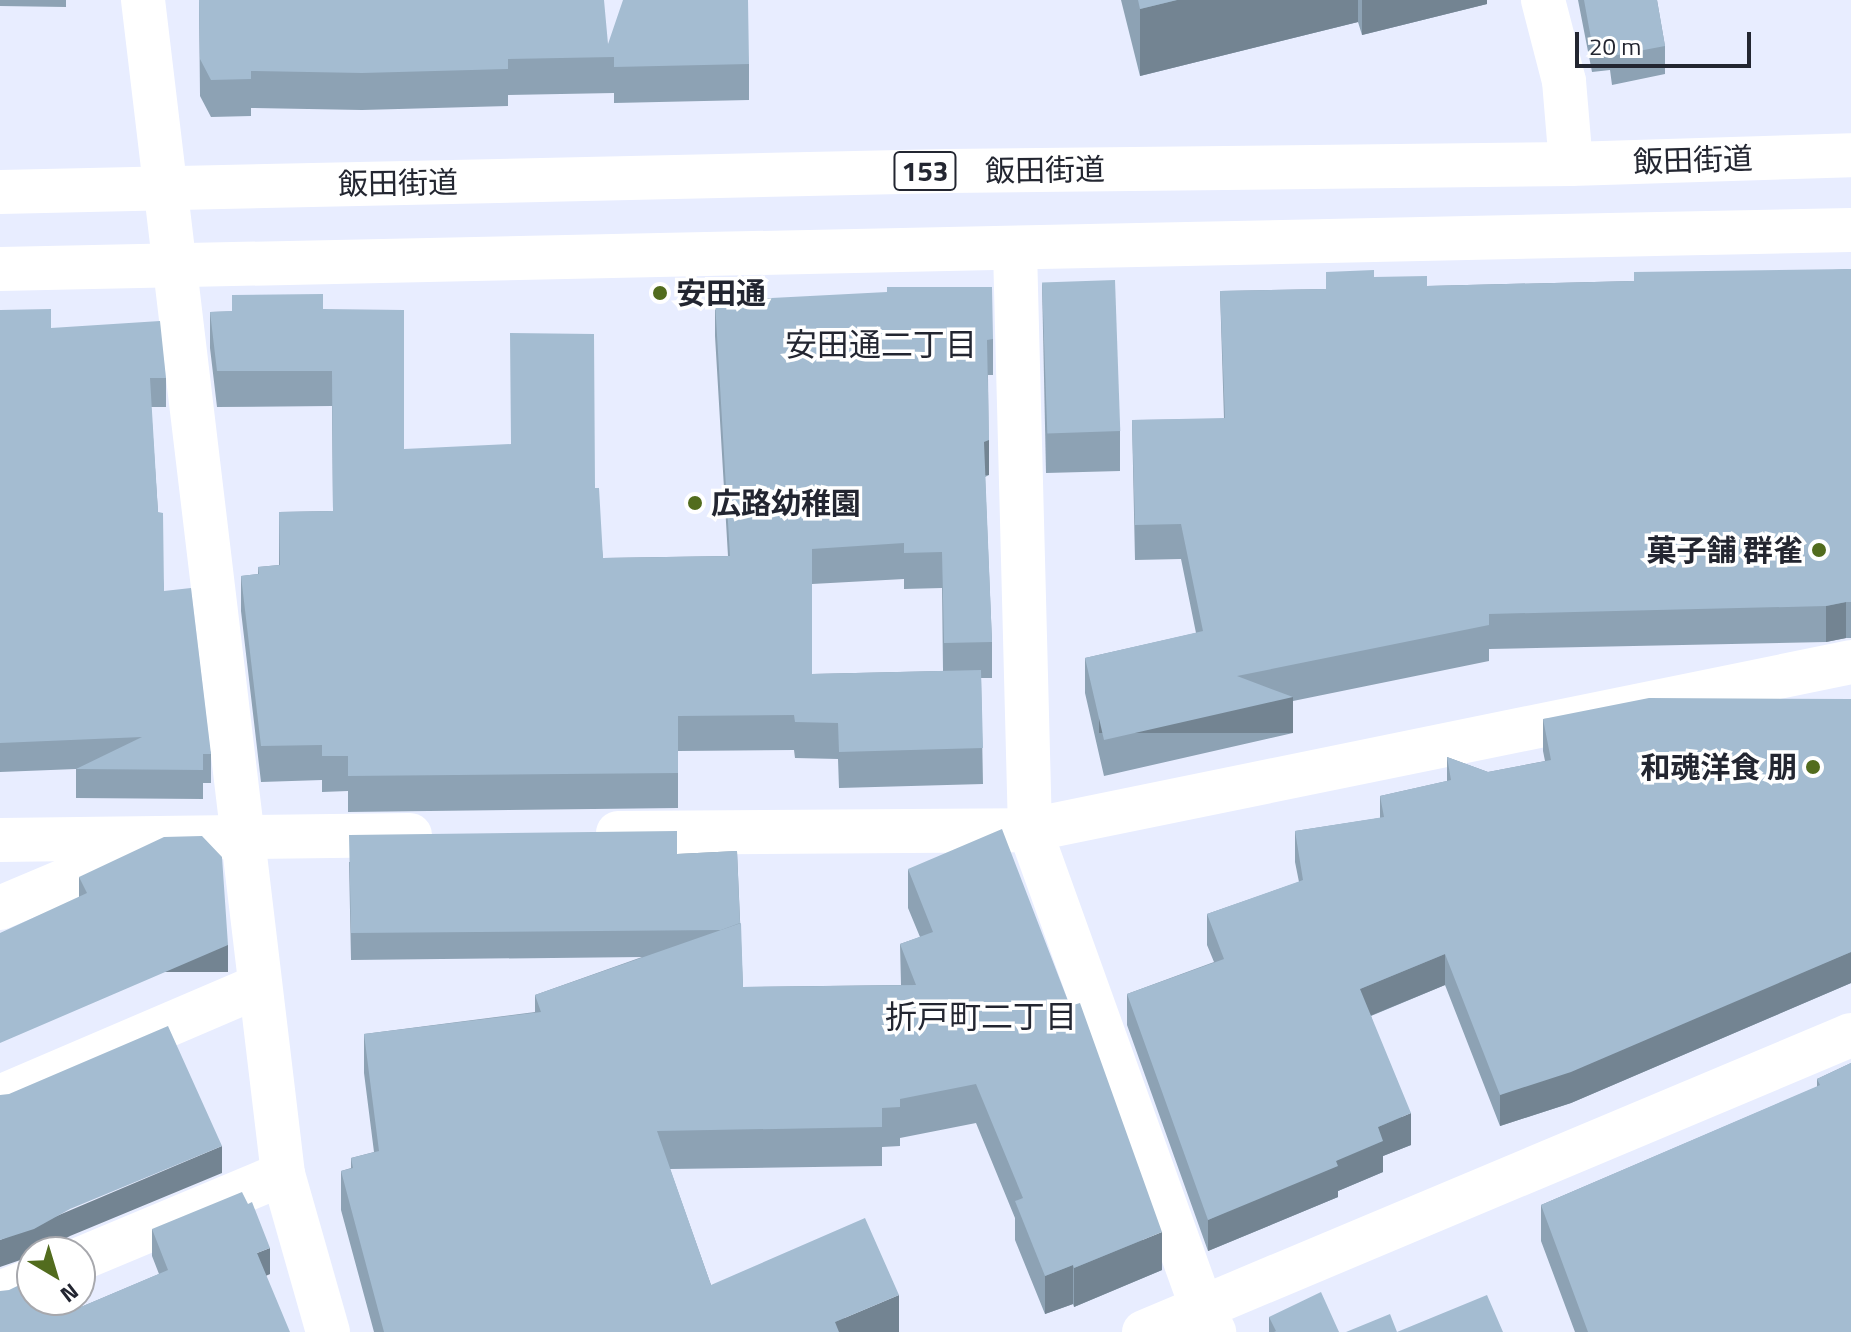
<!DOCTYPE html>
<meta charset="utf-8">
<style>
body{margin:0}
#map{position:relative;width:1851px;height:1332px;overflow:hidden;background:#e8edff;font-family:"Titillium Web","Noto Sans JP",sans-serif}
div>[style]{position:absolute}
.minor>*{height:44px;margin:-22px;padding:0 22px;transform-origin:22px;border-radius:22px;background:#fff}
.highway>*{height:44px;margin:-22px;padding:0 22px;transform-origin:22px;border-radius:22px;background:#fff}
.wall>*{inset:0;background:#8da2b4}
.shaded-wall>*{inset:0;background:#738492;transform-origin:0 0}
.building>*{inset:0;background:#a4bcd1;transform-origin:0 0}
.dots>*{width:22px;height:22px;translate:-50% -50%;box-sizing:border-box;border:4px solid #fff;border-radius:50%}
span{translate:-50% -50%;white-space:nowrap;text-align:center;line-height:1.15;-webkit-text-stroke:7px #fff;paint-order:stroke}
.shield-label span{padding:2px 6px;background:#fff;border:2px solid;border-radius:6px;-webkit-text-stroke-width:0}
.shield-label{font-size:28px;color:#232631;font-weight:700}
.street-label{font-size:30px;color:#232631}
.poi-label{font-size:30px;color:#232631;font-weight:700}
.left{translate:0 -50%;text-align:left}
.right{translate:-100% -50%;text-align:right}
.neighbourhood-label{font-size:32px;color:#232631}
.north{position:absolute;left:16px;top:1236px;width:80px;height:80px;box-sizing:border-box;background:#fff;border:2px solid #a7a8ad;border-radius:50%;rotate:142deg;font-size:22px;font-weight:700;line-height:32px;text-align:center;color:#232631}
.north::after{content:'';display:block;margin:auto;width:28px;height:36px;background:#526c1e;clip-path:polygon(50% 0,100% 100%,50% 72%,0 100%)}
.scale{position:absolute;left:1575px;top:32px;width:176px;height:36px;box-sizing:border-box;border:4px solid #232631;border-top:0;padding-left:10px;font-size:24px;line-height:28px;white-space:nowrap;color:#232631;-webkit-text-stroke:6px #fff;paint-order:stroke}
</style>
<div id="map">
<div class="minor">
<div style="left:143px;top:0;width:1182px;rotate:83.2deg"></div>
<div style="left:283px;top:1174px;width:164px;rotate:74.1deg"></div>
<div style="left:1543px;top:0;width:84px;rotate:75.5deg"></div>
<div style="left:1564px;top:81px;width:83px;rotate:85.2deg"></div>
<div style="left:1015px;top:250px;width:580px;rotate:88.52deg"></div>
<div style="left:1030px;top:830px;width:508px;rotate:70.21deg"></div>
<div style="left:1202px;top:1308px;width:27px;rotate:63deg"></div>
<div style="left:618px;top:833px;width:412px;rotate:-0.4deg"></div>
<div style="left:1030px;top:830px;width:838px;rotate:-11.56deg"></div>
<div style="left:0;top:840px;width:410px;rotate:-0.7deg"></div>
<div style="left:0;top:908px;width:160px;rotate:-22.9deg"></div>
<div style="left:0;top:1097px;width:282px;rotate:-23.2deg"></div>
<div style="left:80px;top:1259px;width:220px;rotate:-22.7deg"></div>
<div style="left:0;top:1293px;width:35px;rotate:-22deg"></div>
<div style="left:1144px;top:1332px;width:767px;rotate:-22.79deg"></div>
</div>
<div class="highway">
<div style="left:0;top:192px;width:948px;rotate:-1.27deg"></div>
<div style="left:948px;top:171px;width:623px;rotate:-0.64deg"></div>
<div style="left:1571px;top:164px;width:280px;rotate:-1.8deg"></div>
<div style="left:0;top:269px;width:1851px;rotate:-1.21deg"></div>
</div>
<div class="wall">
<div style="clip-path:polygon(0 0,66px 0,66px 7px,0 6px)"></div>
<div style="clip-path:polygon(199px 0,608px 44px,749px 64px,749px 100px,614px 103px,614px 93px,508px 95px,508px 106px,362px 110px,251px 108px,251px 116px,211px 117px,200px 96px)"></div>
<div style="clip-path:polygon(1121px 0,1487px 0,1487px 4px,1362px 35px,1358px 22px,1140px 76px)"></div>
<div style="clip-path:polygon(1578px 0,1657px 0,1665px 46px,1665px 74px,1612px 85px,1610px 70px,1592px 72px)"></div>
<div style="clip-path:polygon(1851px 269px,1851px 638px,1846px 638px,1826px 642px,1489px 649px,1489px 661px,1293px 701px,1293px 733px,1104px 776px,1085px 693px,1085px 658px,1196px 633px,1181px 559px,1135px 560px,1132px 420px,1224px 419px,1220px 291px,1326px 289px,1374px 277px,1427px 286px,1634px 281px)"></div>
<div style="clip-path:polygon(1042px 283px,1120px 431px,1120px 471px,1046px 473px)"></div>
<div style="clip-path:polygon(evenodd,715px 301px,993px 339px,993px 375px,988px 375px,989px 475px,985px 477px,992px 642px,992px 678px,981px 678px,983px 784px,839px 788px,838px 759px,795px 758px,794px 750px,678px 751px,678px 808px,348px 812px,348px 791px,322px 792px,322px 780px,261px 782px,241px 611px,241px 576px,258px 574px,258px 567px,279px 565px,279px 512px,333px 511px,332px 406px,217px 407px,210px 348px,210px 312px,323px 309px,404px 449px,595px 488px,603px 558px,728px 556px,715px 336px,715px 301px,904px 579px,904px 589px,942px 588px,943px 671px,812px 674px,812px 584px,904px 579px)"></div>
<div style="clip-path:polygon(0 310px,51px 328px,166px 378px,166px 407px,151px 407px,158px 512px,164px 591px,211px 754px,211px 783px,203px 783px,203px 799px,76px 798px,76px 769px,0 772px)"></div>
<div style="clip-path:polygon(1851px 699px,1851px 983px,1571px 1103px,1500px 1126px,1445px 985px,1371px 1016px,1411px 1145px,1383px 1156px,1383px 1172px,1338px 1191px,1338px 1197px,1208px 1251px,1127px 1025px,1127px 994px,1214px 962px,1207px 945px,1207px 914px,1299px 882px,1295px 862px,1295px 831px,1380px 818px,1380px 796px,1447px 781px,1447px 757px,1488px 772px,1545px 761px,1543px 751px,1543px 719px)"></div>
<div style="clip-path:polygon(737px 851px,743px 987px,901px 985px,900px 944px,920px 937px,908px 908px,908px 869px,1162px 1270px,1074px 1307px,1073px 1304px,1045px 1314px,1015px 1240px,1015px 1218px,976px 1123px,900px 1138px,900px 1146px,882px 1147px,882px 1166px,670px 1169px,711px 1285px,899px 1332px,374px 1332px,341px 1210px,341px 1171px,351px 1168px,351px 1158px,374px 1152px,364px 1073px,364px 1034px,535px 1012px,535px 995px,642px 957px,351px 960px,349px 862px,677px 854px)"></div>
<div style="clip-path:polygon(79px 877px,228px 972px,79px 897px)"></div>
<div style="clip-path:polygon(1851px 1063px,1851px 1332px,1575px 1332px,1541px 1241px,1541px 1205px,1817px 1087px,1817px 1079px)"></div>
<div style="clip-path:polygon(152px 1229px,270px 1274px,69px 1312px,159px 1274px,152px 1256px)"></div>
<div style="clip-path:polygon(1269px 1317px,1339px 1332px,1269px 1332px)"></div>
</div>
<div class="shaded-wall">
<div style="clip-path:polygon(1177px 0,1358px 0,1358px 22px,1140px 76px,1140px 9px)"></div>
<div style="clip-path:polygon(1362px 0,1487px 0,1487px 4px,1362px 35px)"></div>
<div style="left:989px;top:440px;width:35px;height:5px;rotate:90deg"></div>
<div style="clip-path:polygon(1846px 602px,1846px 638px,1826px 642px,1826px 606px)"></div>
<div style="left:1293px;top:697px;width:36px;height:194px;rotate:90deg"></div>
<div style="left:228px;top:945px;width:27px;height:248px;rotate:90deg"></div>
<div style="clip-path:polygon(1851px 952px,1851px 983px,1571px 1103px,1500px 1126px,1500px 1095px)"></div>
<div style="clip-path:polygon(1445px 954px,1445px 985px,1360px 1020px,1360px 989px)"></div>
<div style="clip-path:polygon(1411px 1113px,1411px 1145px,1383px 1156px,1383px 1172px,1338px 1191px,1338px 1197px,1208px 1251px,1208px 1220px,1336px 1161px,1378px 1127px)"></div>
<div style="clip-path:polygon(222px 1146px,222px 1173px,70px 1236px,40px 1252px,32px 1252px,32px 1256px,0 1267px,0 1240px)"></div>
<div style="clip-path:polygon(1162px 1232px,1162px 1270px,1074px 1307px,1074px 1268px)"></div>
<div style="clip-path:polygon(270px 1248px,270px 1274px,257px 1280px,257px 1253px)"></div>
<div style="clip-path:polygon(1073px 1265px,1073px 1304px,1045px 1314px,1045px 1276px)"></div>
<div style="clip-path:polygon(899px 1295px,899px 1332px,835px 1332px,835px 1322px)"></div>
</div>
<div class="building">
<div style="clip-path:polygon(199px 0,604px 0,608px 44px,623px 0,748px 0,749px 64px,614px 67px,614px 57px,508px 59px,508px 69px,362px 73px,251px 71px,251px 79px,211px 80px,200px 59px)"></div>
<div style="clip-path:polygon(1138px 0,1177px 0,1140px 9px)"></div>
<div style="clip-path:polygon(1584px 0,1657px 0,1665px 46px,1612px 56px,1610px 41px,1592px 44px)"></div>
<div style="clip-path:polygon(1851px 269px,1851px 602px,1846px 602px,1826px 606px,1489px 614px,1489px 625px,1237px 676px,1293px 697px,1104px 740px,1085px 658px,1203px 631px,1181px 524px,1135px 525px,1132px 420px,1225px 418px,1220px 291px,1326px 289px,1326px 272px,1374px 270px,1374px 277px,1427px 276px,1427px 286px,1634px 281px,1634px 272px)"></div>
<div style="left:1115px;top:280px;width:151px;height:73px;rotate:88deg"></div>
<div style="clip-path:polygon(887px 287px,992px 287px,993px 339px,987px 340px,989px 440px,984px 442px,992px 642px,944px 643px,942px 552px,904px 553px,904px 543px,812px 549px,812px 674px,981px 670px,983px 748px,839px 752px,838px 723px,795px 722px,794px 715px,678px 716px,678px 773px,348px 776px,348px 756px,322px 756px,322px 745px,261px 746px,241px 576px,259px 574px,258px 567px,280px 565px,279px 512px,333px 511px,332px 371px,217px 371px,210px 312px,232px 311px,232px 295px,323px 294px,323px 309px,404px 310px,404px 449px,511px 444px,510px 333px,594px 334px,595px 488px,599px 488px,603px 558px,730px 556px,715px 301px,887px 292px)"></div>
<div style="clip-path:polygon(51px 309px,51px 328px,160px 321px,166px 378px,150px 378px,158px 512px,163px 513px,164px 591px,191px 588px,211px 754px,203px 754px,203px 770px,76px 769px,142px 737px,0 743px,0 310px)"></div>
<div style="clip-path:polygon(1649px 698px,1851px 699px,1851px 952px,1571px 1072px,1500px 1095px,1445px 954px,1360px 989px,1411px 1113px,1378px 1127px,1383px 1141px,1336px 1161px,1338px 1166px,1208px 1220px,1127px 994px,1224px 959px,1207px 914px,1303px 880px,1295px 831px,1384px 817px,1380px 796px,1451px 780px,1447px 757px,1488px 772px,1551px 760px,1543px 719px)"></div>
<div style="clip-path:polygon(1002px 829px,1070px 1006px,1080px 1003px,1162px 1232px,1074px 1268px,1073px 1265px,1045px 1276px,1015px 1201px,1023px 1198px,976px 1084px,900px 1099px,900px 1107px,882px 1108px,882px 1127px,657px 1131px,711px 1285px,865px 1218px,899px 1295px,835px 1322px,839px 1332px,384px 1332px,341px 1171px,353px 1168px,351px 1158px,379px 1151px,364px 1034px,541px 1012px,535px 995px,741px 923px,743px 987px,916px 985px,900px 944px,933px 932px,908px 869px)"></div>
<div style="clip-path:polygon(677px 831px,677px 854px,737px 851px,740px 923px,721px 930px,351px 933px,349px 835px)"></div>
<div style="clip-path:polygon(202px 836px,222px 857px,228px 945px,0 1043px,0 933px,87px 893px,79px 877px,164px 837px)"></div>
<div style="clip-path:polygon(168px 1026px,222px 1146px,70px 1209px,34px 1229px,0 1240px,0 1095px,9px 1094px)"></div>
<div style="clip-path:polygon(1851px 1063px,1851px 1332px,1588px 1332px,1541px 1205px,1820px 1085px,1817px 1079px)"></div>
<div style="clip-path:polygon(242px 1192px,248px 1204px,252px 1202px,270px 1248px,257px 1253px,290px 1332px,0 1332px,0 1291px,9px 1290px,32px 1279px,32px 1300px,64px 1300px,69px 1312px,168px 1270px,152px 1229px)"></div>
<div style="clip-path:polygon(1321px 1292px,1339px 1332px,1274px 1332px,1276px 1331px,1269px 1317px)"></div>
<div style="clip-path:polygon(1487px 1295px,1503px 1332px,1346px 1332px,1390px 1314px,1397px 1332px)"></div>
</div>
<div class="dots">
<div style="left:660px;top:293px;background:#526c1e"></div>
<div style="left:695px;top:503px;background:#526c1e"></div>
<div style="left:1819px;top:550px;background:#526c1e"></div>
<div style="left:1813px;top:767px;background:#526c1e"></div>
</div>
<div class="shield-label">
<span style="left:925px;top:171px">153</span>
</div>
<div class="street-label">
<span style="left:1693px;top:160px;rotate:-2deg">飯田街道</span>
<span style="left:1045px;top:170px;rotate:-1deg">飯田街道</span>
<span style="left:398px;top:183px;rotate:-1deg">飯田街道</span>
</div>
<div class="poi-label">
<span class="left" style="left:676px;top:293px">安田通</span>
<span class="left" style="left:711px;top:503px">広路幼稚園</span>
<span class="right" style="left:1803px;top:550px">菓子舗 群雀</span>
<span class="right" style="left:1797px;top:767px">和魂洋食 朋</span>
</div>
<div class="neighbourhood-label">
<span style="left:881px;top:344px">安田通二丁目</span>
<span style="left:981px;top:1016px">折戸町二丁目</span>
</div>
<div class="north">N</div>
<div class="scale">20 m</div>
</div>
